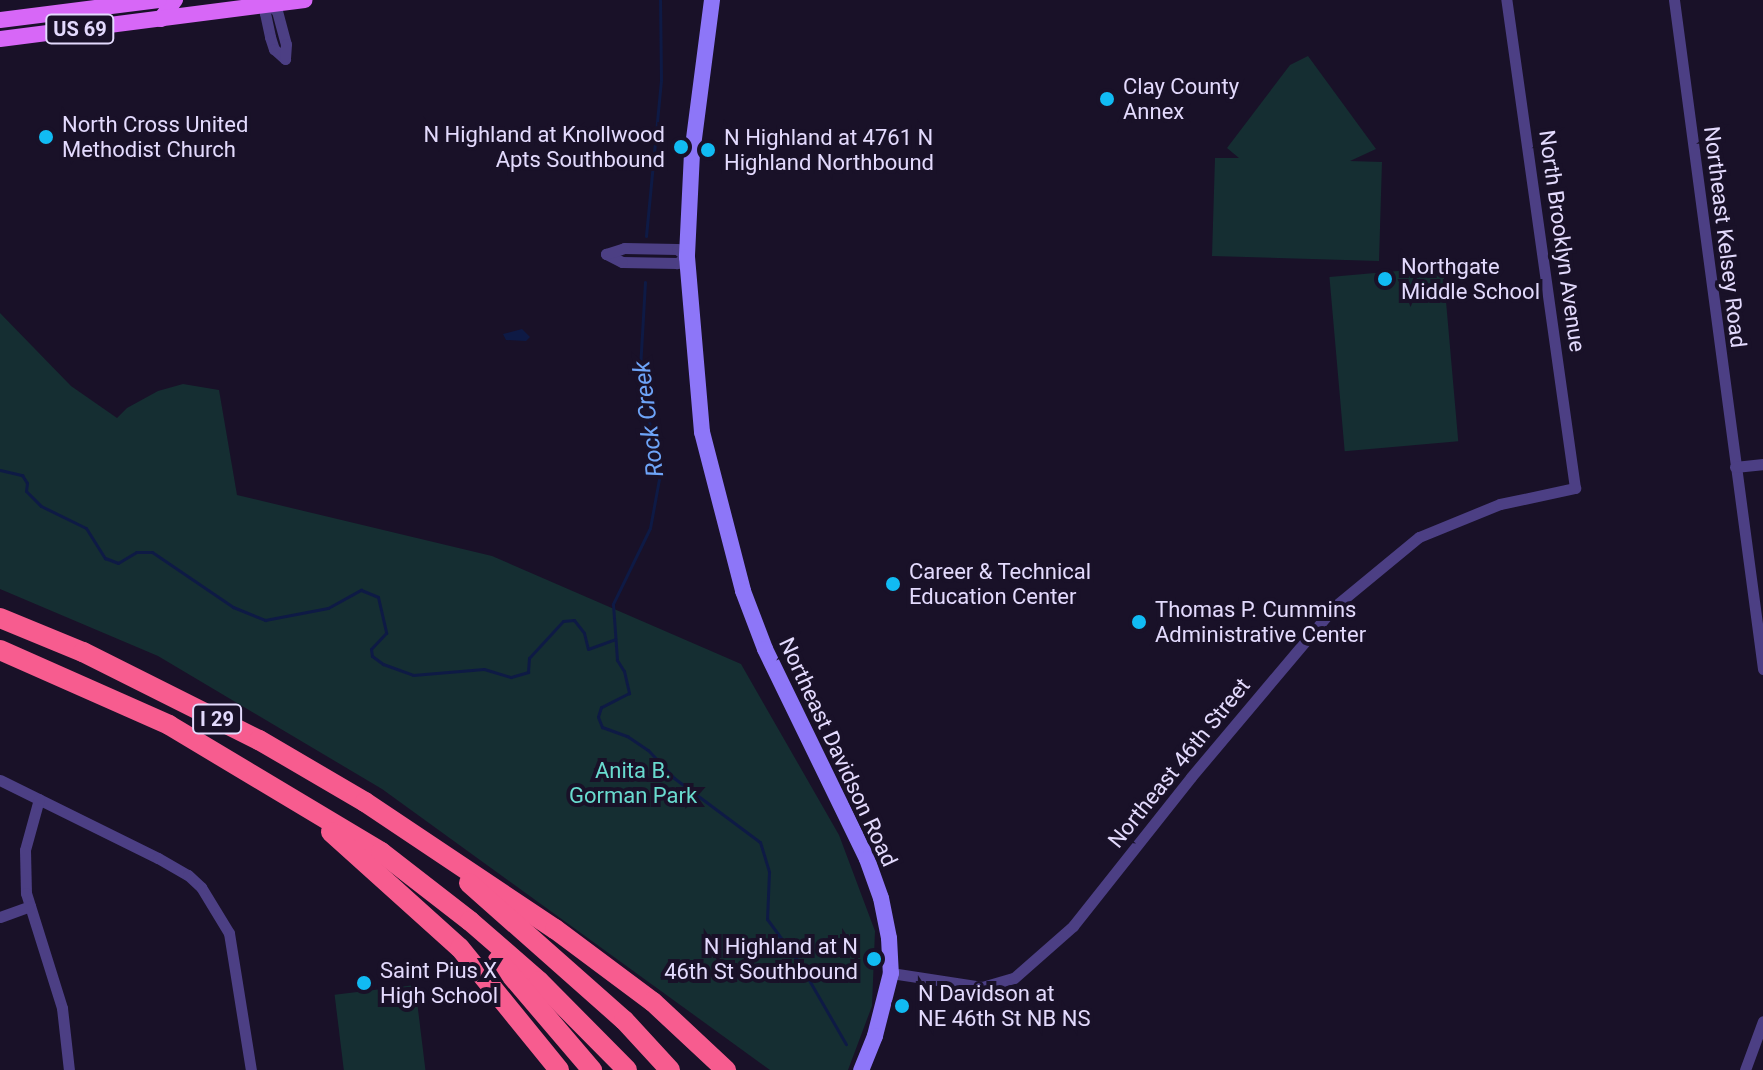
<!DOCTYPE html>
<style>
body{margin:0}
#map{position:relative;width:1763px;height:1070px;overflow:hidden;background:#191128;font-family:Roboto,sans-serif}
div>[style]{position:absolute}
.green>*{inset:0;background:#152e32;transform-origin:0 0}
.water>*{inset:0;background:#0e1a45}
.stream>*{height:3px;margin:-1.5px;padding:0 1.5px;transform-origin:1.5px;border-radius:1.5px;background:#0e1a45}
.street>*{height:11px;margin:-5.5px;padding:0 5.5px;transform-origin:5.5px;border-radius:5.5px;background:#4c3f84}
.secondary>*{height:16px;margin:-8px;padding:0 8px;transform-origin:8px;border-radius:8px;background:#8d76f8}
.primary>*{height:16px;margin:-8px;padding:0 8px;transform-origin:8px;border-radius:8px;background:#d767f7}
.highway>*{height:20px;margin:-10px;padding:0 10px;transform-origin:10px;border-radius:10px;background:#f75c8f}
.dots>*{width:22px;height:22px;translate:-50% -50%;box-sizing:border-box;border:4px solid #191128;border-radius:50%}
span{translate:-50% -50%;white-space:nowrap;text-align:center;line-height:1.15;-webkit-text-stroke:8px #191128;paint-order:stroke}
.shield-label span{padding:2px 6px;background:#191128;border:2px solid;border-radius:6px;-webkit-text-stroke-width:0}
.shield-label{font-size:20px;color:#e3dafd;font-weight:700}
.poi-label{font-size:22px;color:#e3dafd}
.left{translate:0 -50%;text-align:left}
.right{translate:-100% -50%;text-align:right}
.street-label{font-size:22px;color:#e3dafd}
.park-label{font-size:22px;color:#69dbcf}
.water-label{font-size:24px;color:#6ea4f8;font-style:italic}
</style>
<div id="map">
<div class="green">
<div style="clip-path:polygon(1308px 56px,1376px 149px,1350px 161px,1382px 162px,1379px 261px,1212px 256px,1215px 158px,1239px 158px,1227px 148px,1290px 65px)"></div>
<div style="left:1443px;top:267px;width:175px;height:114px;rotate:85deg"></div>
<div style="clip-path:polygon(0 313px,71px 386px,117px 418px,127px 408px,158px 391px,183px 384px,219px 390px,237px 495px,492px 556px,741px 664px,839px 835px,875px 931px,872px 1006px,848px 1070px,770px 1070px,382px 789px,158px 656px,0 589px)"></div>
<div style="left:415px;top:985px;width:86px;height:81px;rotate:83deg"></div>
</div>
<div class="water">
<div style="clip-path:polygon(522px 329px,530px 337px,526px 341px,506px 340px,503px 334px)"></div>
</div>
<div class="stream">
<div style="left:646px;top:236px;width:157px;rotate:-84.5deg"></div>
<div style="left:661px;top:80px;width:80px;rotate:-90.7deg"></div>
<div style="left:645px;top:282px;width:87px;rotate:93.3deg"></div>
<div style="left:640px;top:369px;width:112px;rotate:80.2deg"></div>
<div style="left:659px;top:479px;width:50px;rotate:100.4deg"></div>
<div style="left:650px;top:528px;width:85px;rotate:116deg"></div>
<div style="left:613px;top:604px;width:56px;rotate:85.9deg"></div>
<div style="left:617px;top:660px;width:13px;rotate:58deg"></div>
<div style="left:624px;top:671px;width:23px;rotate:77deg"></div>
<div style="left:629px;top:693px;width:31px;rotate:153deg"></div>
<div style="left:601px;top:707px;width:10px;rotate:107deg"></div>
<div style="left:598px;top:717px;width:11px;rotate:68deg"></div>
<div style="left:602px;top:727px;width:27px;rotate:20deg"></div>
<div style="left:627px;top:736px;width:25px;rotate:34deg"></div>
<div style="left:648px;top:750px;width:38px;rotate:47deg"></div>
<div style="left:674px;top:778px;width:107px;rotate:36.7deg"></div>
<div style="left:760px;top:842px;width:31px;rotate:73deg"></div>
<div style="left:769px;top:872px;width:47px;rotate:92.4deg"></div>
<div style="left:767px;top:919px;width:52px;rotate:53.6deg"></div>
<div style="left:798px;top:961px;width:96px;rotate:60deg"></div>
<div style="left:0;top:470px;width:23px;rotate:13deg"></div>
<div style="left:22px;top:475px;width:9px;rotate:58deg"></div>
<div style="left:27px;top:483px;width:8px;rotate:97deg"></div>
<div style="left:26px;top:491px;width:21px;rotate:45deg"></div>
<div style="left:41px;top:506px;width:50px;rotate:26.1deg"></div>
<div style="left:86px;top:528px;width:36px;rotate:58deg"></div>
<div style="left:105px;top:558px;width:14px;rotate:21deg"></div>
<div style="left:118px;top:563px;width:21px;rotate:-31deg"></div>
<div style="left:136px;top:552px;width:16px"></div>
<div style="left:152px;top:552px;width:98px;rotate:34.2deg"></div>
<div style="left:233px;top:607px;width:35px;rotate:22deg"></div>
<div style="left:265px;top:620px;width:64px;rotate:-10.8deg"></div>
<div style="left:328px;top:608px;width:38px;rotate:-29deg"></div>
<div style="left:361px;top:590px;width:18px;rotate:22deg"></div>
<div style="left:378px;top:597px;width:37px;rotate:77deg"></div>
<div style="left:386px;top:633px;width:22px;rotate:133deg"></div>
<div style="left:371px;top:649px;width:7px;rotate:82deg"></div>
<div style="left:372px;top:656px;width:14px;rotate:36deg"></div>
<div style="left:383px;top:664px;width:32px;rotate:20deg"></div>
<div style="left:413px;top:675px;width:71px;rotate:-4.8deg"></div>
<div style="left:484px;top:669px;width:28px;rotate:17deg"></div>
<div style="left:511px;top:677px;width:18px;rotate:-16deg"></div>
<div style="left:528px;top:672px;width:14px;rotate:-86deg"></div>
<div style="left:529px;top:658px;width:50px;rotate:-47.4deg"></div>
<div style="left:563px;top:621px;width:11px;rotate:-5deg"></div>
<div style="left:574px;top:620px;width:16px;rotate:52deg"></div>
<div style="left:584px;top:633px;width:16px;rotate:76deg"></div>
<div style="left:588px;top:649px;width:29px;rotate:-20deg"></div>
</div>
<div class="street">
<div style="left:1674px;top:0;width:675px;rotate:82.42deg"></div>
<div style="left:269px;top:3px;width:11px;rotate:112deg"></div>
<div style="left:265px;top:13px;width:25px;rotate:78deg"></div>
<div style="left:270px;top:37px;width:13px;rotate:72deg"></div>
<div style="left:274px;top:49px;width:15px;rotate:42deg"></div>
<div style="left:270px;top:5px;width:9px;rotate:41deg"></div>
<div style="left:277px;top:11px;width:34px;rotate:75deg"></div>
<div style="left:286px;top:44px;width:15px;rotate:94deg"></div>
<div style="left:624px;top:248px;width:53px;rotate:1.1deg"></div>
<div style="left:677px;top:249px;width:13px;rotate:39deg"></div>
<div style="left:687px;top:257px;width:12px;rotate:149deg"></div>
<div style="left:677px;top:263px;width:55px;rotate:-179deg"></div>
<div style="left:622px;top:262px;width:18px;rotate:-153deg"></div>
<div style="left:606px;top:254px;width:19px;rotate:-18deg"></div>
<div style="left:1735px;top:467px;width:28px;rotate:-6deg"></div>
<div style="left:0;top:780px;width:176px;rotate:26.3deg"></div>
<div style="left:158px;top:858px;width:34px;rotate:30deg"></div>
<div style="left:188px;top:875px;width:18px;rotate:43deg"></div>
<div style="left:201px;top:887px;width:54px;rotate:58.7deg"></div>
<div style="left:229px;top:933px;width:139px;rotate:80.9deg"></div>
<div style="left:39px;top:799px;width:53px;rotate:105.4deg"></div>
<div style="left:25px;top:850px;width:43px;rotate:88.7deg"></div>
<div style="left:26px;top:893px;width:121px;rotate:72.6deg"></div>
<div style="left:62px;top:1008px;width:62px;rotate:83.6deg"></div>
<div style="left:0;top:917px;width:32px;rotate:-20deg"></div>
<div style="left:891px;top:973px;width:92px;rotate:8.7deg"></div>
<div style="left:982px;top:987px;width:33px;rotate:-16deg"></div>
<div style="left:1014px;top:978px;width:79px;rotate:-41.4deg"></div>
<div style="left:1073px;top:926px;width:190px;rotate:-51.6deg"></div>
<div style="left:1191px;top:777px;width:222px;rotate:-49.9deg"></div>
<div style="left:1334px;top:607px;width:110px;rotate:-39.5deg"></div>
<div style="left:1419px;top:537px;width:87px;rotate:-22.2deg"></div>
<div style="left:1500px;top:504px;width:77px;rotate:-12deg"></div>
<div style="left:1575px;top:488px;width:493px;rotate:-98deg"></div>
<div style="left:1745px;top:1070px;width:52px;rotate:-69.8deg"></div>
</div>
<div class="secondary">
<div style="left:712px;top:0;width:154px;rotate:97.4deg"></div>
<div style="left:692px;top:153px;width:104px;rotate:92.8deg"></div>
<div style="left:687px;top:257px;width:176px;rotate:85.1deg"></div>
<div style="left:702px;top:432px;width:164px;rotate:75.5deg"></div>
<div style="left:743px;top:591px;width:62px;rotate:69.2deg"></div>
<div style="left:765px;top:649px;width:233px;rotate:64.1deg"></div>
<div style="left:867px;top:859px;width:41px;rotate:70.3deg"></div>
<div style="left:881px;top:898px;width:41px;rotate:78.7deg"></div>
<div style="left:889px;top:938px;width:35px;rotate:87deg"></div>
<div style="left:891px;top:973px;width:65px;rotate:104.3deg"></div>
<div style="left:875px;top:1036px;width:37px;rotate:112deg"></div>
</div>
<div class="primary">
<div style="left:161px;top:19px;width:24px;rotate:-54deg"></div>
<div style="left:0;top:20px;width:160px;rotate:-7.2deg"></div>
<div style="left:0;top:39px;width:307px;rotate:-7.3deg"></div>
</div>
<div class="highway">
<div style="left:0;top:618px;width:90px;rotate:22.3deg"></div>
<div style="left:83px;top:652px;width:197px;rotate:26.6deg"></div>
<div style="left:259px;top:740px;width:123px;rotate:30.3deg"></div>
<div style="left:365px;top:802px;width:229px;rotate:33.8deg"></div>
<div style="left:555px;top:929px;width:122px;rotate:36.7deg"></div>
<div style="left:653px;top:1002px;width:100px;rotate:43deg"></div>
<div style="left:0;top:650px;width:185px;rotate:23.9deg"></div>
<div style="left:169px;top:725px;width:247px;rotate:30.9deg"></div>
<div style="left:381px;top:852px;width:113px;rotate:37.8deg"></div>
<div style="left:470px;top:921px;width:91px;rotate:41deg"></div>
<div style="left:539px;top:981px;width:125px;rotate:45.3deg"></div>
<div style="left:331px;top:832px;width:173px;rotate:42deg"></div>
<div style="left:460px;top:948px;width:157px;rotate:50.9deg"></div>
<div style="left:469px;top:883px;width:207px;rotate:41.5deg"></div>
<div style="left:624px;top:1020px;width:68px;rotate:47.4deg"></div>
<div style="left:498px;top:960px;width:145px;rotate:49.5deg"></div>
</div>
<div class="dots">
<div style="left:1107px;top:99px;background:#11bbf3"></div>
<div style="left:46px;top:137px;background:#11bbf3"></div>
<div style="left:681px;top:147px;background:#11bbf3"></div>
<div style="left:708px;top:150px;background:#11bbf3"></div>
<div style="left:1385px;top:279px;background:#11bbf3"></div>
<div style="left:893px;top:584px;background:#11bbf3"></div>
<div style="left:1139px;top:622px;background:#11bbf3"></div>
<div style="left:874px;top:959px;background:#11bbf3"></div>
<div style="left:364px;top:983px;background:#11bbf3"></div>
<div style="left:902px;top:1006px;background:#11bbf3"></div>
</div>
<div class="shield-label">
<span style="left:80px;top:29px">US 69</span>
<span style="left:217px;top:719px">I 29</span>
</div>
<div class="poi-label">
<span class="left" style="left:1123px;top:99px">Clay County<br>Annex</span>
<span class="left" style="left:62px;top:137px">North Cross United<br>Methodist Church</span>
<span class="right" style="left:665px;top:147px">N Highland at Knollwood<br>Apts Southbound</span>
<span class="left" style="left:724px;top:150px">N Highland at 4761 N<br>Highland Northbound</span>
<span class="left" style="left:1401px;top:279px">Northgate<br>Middle School</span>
<span class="left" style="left:909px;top:584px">Career &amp; Technical<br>Education Center</span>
<span class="left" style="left:1155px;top:622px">Thomas P. Cummins<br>Administrative Center</span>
<span class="right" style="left:858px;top:959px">N Highland at N<br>46th St Southbound</span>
<span class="left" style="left:380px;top:983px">Saint Pius X<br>High School</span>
<span class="left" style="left:918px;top:1006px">N Davidson at<br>NE 46th St NB NS</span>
</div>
<div class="street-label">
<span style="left:1725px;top:237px;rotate:83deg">Northeast Kelsey Road</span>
<span style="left:1562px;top:241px;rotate:82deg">North Brooklyn Avenue</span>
<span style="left:838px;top:752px;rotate:65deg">Northeast Davidson Road</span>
<span style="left:1179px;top:763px;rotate:-51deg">Northeast 46th Street</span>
</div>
<div class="park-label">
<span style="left:633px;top:783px">Anita B.<br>Gorman Park</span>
</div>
<div class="water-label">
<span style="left:649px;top:419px;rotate:-97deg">Rock Creek</span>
</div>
</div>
